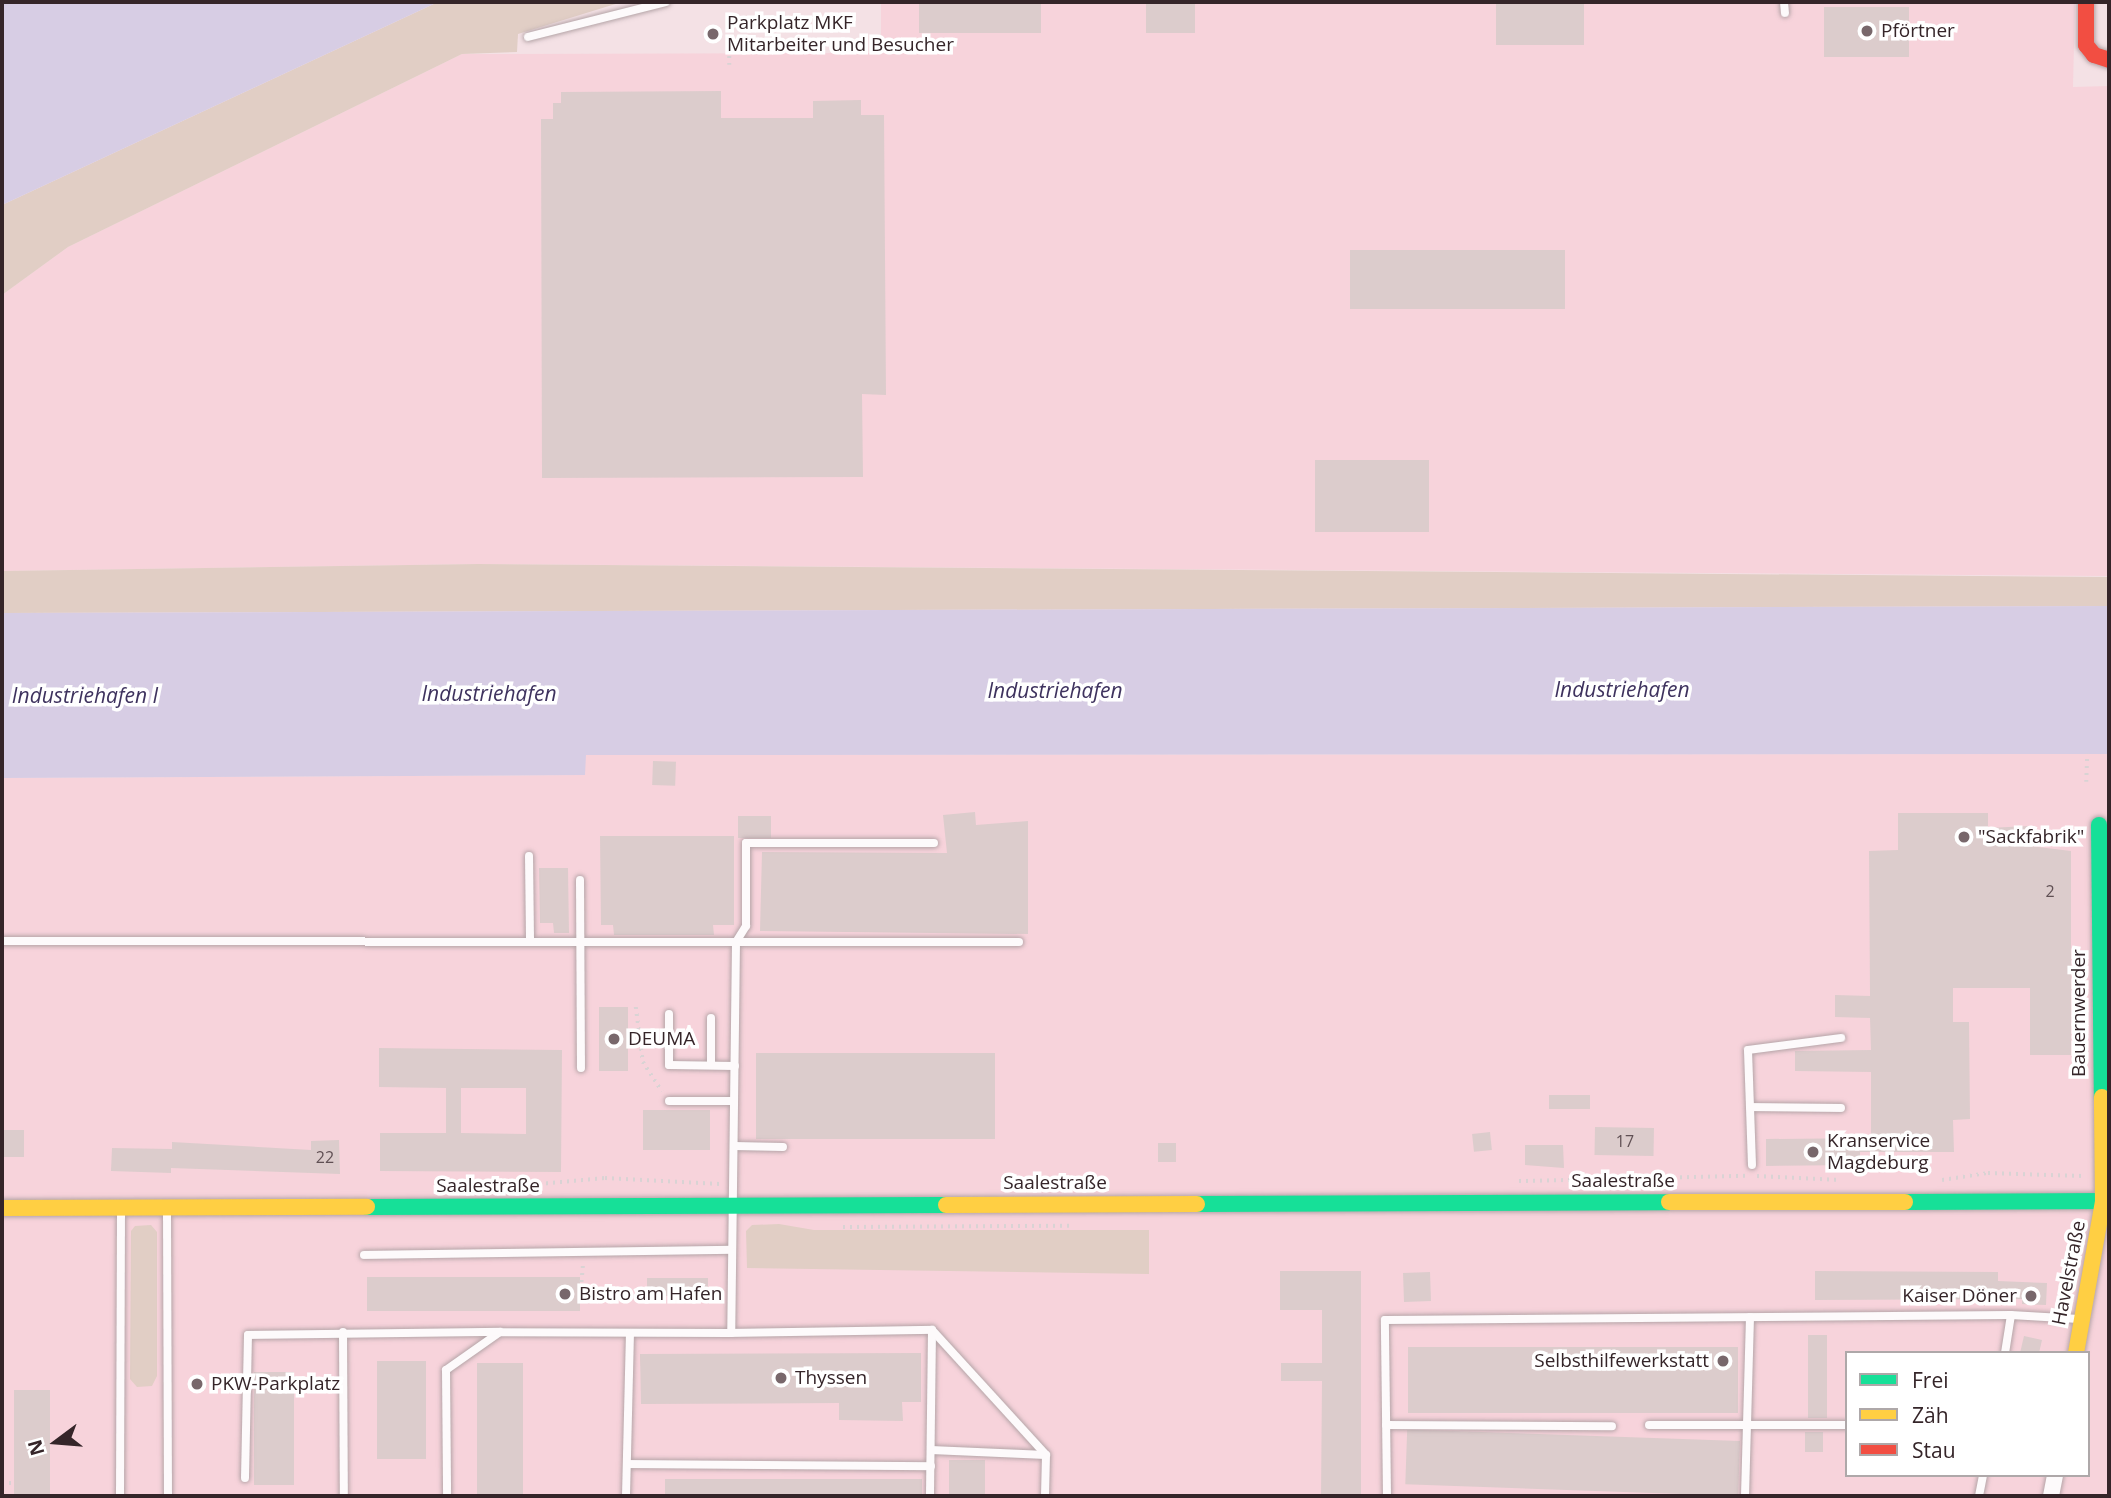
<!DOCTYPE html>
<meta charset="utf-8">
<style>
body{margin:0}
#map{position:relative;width:2111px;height:1498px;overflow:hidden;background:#f4e1e5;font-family:"Open Sans",sans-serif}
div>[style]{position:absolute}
.built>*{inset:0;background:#f7d3db}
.green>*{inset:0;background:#e1cec5}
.water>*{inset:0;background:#d7cde4}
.building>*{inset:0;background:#dccccc;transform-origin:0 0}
.path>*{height:3.5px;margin-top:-1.75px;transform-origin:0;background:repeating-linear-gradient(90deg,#d9d3d4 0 2px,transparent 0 7px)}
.roads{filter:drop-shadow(0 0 2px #b5a5a8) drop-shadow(0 0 2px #b5a5a8)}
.lane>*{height:8px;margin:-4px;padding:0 4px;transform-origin:4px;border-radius:4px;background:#fdfafb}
.street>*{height:16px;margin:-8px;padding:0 8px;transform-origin:8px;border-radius:8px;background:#fdfafb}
.fast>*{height:16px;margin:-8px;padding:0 8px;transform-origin:8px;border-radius:8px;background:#16e098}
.slow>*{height:16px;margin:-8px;padding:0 8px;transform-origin:8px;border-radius:8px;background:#ffcf43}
.jam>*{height:16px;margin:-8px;padding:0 8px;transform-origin:8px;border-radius:8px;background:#f24e42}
.dots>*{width:19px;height:19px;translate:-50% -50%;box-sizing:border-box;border:4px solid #fff;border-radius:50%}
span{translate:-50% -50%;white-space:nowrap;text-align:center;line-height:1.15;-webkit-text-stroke:7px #fff;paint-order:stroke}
.number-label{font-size:16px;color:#605054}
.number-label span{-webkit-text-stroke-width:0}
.poi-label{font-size:19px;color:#352529}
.left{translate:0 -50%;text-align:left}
.right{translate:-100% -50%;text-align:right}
.street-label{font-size:19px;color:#352529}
.water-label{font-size:21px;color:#3e325e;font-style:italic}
.frame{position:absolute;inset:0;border:4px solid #352529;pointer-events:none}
.legend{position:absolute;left:1845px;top:1351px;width:245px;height:126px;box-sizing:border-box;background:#fff;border:2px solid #aea8a9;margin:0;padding:9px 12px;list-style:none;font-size:21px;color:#352529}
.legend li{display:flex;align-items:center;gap:14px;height:35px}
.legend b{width:35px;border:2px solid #aea8a9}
.north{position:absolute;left:21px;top:1407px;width:70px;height:70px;-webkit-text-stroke:5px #fff;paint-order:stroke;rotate:254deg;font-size:19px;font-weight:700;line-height:28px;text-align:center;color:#352529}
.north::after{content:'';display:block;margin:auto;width:24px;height:32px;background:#352529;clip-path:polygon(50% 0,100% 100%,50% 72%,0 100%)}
</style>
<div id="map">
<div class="built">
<div style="clip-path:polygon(881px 2px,2075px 2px,2073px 87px,2109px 86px,2109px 576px,478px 564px,2px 571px,2px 295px,68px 247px,462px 54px,881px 53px)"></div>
<div style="clip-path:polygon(evenodd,2109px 754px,2109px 1496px,2px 1496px,2px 778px,585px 775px,585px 755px,2109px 754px,1847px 1353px,2088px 1353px,2088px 1475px,1847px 1475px,1847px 1353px)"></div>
</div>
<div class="green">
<div style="clip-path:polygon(438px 2px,622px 2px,518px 34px,517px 52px,462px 54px,68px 247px,2px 295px,2px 205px)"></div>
<div style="clip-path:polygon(478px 564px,2109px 577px,2109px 606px,2px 613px,2px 571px)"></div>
<div style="clip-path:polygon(779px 1224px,814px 1230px,1149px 1230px,1149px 1274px,747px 1268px,746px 1231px,752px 1225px)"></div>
<div style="clip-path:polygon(151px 1225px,157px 1232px,157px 1376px,152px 1386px,137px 1387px,130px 1379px,131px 1231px,135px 1226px)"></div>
</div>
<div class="water">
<div style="clip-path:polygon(2px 2px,438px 2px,2px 205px)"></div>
<div style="clip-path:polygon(2109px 606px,2109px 754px,586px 755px,585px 775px,2px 778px,2px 613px)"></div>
</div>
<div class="building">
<div style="left:919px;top:2px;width:122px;height:31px"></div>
<div style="left:1146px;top:2px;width:49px;height:31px"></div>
<div style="left:1496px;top:2px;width:88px;height:43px"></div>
<div style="left:1824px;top:7px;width:85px;height:50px"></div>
<div style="clip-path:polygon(721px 91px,721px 118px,813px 118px,813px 101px,861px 100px,861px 115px,884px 115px,886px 395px,862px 394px,863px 477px,542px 478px,541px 119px,553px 119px,553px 103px,561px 103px,561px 92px)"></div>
<div style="left:1350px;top:250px;width:215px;height:59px"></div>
<div style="left:1315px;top:460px;width:114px;height:72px"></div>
<div style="left:653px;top:761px;width:23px;height:24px;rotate:2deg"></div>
<div style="clip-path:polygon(975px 812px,976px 825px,1028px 821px,1028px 934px,760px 931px,762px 852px,947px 853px,943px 815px)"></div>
<div style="clip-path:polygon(1898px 813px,1988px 813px,1988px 828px,2029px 826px,2030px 846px,2071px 851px,2071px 1055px,2030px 1055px,2030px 988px,1953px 988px,1953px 1022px,1969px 1022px,1970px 1119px,1953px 1120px,1954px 1152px,1860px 1152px,1860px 1165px,1766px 1166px,1766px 1139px,1871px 1138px,1871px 1072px,1795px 1071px,1795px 1051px,1871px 1050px,1870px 1018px,1835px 1017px,1835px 995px,1870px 996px,1869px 851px,1898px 850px)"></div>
<div style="left:738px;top:816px;width:33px;height:22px"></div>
<div style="clip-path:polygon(600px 836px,734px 836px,734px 925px,713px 925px,714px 935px,614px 935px,613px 925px,601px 925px)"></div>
<div style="clip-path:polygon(539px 868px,568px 868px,569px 933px,554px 933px,553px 923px,540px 923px)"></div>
<div style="left:599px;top:1007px;width:29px;height:64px"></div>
<div style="clip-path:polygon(evenodd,379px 1048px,562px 1050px,561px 1172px,380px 1171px,380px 1133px,446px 1133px,446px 1088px,379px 1087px,379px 1048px,461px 1088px,526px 1088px,526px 1134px,461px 1133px,461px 1088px)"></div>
<div style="left:756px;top:1053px;width:239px;height:86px"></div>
<div style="left:1590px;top:1095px;width:14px;height:41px;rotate:90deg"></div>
<div style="left:710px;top:1110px;width:40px;height:67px;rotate:90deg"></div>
<div style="left:1595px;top:1127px;width:59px;height:28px;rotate:1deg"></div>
<div style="left:2px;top:1130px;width:22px;height:27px"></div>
<div style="left:1490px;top:1132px;width:18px;height:18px;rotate:84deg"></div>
<div style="clip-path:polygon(339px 1140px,340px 1174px,171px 1168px,171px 1173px,111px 1171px,112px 1148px,172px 1149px,172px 1142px,311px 1150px,311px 1141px)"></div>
<div style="left:1158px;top:1143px;width:18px;height:19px"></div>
<div style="clip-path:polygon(1525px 1145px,1563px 1145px,1564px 1168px,1525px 1165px)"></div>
<div style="clip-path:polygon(1280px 1271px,1361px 1271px,1361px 1496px,1321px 1496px,1322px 1381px,1281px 1381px,1281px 1363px,1322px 1363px,1322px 1310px,1280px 1310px)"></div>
<div style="clip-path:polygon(1815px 1271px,1998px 1272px,1998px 1281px,2047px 1283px,2046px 1305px,2022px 1304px,2022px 1299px,1815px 1300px)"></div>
<div style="left:1430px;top:1272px;width:29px;height:27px;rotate:88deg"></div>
<div style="left:580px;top:1277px;width:34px;height:213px;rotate:90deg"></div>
<div style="left:647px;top:1278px;width:61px;height:18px"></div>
<div style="left:1808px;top:1335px;width:19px;height:83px"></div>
<div style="clip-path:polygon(2024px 1336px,2042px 1340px,2039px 1353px,2020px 1353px)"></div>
<div style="left:1408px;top:1347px;width:330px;height:66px"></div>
<div style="clip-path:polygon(921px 1353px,921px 1402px,902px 1402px,903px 1421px,839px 1420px,839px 1403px,641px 1404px,640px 1354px)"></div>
<div style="left:377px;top:1361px;width:49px;height:98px"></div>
<div style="left:477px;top:1363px;width:46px;height:133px"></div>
<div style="left:254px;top:1372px;width:40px;height:113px"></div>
<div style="left:14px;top:1390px;width:36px;height:106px"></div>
<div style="left:1805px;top:1432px;width:18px;height:20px"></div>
<div style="left:1740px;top:1441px;width:55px;height:333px;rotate:92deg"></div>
<div style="left:949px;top:1460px;width:36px;height:36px"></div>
<div style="left:922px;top:1479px;width:17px;height:257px;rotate:90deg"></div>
</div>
<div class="path">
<div style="left:729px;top:65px;width:36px;rotate:-90deg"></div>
<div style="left:2086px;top:782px;width:28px;rotate:-88deg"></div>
<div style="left:636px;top:1007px;width:55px;rotate:82.7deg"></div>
<div style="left:643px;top:1062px;width:35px;rotate:57deg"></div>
<div style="left:1757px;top:1176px;width:83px;rotate:2.8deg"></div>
<div style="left:1942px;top:1180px;width:47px;rotate:-8.7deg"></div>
<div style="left:1988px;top:1173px;width:96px;rotate:1.8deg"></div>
<div style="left:1519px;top:1181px;width:227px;rotate:-1.3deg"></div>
<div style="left:539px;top:1184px;width:66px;rotate:-5.2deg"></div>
<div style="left:605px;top:1178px;width:115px;rotate:3deg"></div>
<div style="left:843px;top:1227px;width:227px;rotate:-0.3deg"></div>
<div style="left:580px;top:1296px;width:32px;rotate:-85deg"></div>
<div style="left:2px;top:1483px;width:12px"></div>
</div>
<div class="roads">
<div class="lane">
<div style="left:1784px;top:2px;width:11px;rotate:85deg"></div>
<div style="left:528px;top:37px;width:142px;rotate:-14.2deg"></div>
<div style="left:529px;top:856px;width:85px;rotate:89.3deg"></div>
<div style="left:580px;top:880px;width:188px;rotate:89.7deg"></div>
<div style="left:2px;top:941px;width:734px;rotate:0.08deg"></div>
<div style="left:736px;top:942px;width:391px;rotate:90.7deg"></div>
<div style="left:731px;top:1333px;width:231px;rotate:-179.8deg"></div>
<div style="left:500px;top:1332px;width:66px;rotate:144.9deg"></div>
<div style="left:446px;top:1370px;width:126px;rotate:89.5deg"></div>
<div style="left:736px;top:942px;width:19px;rotate:-58deg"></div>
<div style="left:746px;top:926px;width:83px;rotate:-90deg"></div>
<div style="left:746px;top:843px;width:188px"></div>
<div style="left:736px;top:942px;width:283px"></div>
<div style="left:669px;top:1014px;width:51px;rotate:90deg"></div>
<div style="left:669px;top:1065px;width:66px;rotate:0.9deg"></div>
<div style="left:711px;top:1065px;width:47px;rotate:-90deg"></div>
<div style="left:669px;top:1101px;width:65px"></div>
<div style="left:1750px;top:1107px;width:91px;rotate:0.6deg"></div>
<div style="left:734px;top:1146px;width:49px;rotate:1.2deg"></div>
<div style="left:1752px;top:1165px;width:115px;rotate:-92deg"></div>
<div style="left:1748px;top:1050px;width:94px;rotate:-7.4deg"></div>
<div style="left:167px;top:1211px;width:285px;rotate:89.8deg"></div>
<div style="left:364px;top:1255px;width:366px;rotate:-0.8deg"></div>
<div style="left:932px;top:1330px;width:169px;rotate:47.6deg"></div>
<div style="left:343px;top:1332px;width:164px;rotate:89.7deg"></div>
<div style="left:731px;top:1333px;width:201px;rotate:-0.9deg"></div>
<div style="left:932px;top:1330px;width:166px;rotate:90.7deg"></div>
<div style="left:2005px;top:1353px;width:38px;rotate:-81deg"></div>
<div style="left:1386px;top:1425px;width:226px;rotate:0.3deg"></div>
<div style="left:1649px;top:1425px;width:198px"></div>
<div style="left:931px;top:1450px;width:115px;rotate:2.5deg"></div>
<div style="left:1046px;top:1455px;width:41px;rotate:91.4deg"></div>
<div style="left:627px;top:1464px;width:304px;rotate:0.4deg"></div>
<div style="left:245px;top:1478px;width:143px;rotate:-88.8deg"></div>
<div style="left:248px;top:1335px;width:252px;rotate:-0.7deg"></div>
<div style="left:120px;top:1496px;width:287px;rotate:-89.8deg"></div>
<div style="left:626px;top:1496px;width:163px;rotate:-88.6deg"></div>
<div style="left:1387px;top:1496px;width:176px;rotate:-90.7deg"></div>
<div style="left:1385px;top:1320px;width:626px;rotate:-0.46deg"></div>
<div style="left:2011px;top:1315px;width:68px;rotate:3.4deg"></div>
<div style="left:1745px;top:1496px;width:179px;rotate:-88.4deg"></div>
<div style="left:1979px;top:1496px;width:21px;rotate:-79deg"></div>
</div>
<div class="street">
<div style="left:2051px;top:1496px;width:21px;rotate:-79deg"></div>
</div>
<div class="fast">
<div style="left:2099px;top:825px;width:272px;rotate:89.4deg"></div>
<div style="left:1905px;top:1202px;width:204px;rotate:-0.3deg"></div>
<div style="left:1197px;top:1204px;width:472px;rotate:-0.2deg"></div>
<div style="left:367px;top:1207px;width:579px;rotate:-0.2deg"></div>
</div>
<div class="slow">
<div style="left:1669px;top:1202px;width:236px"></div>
<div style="left:946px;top:1205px;width:251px;rotate:-0.2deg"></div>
<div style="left:2px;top:1208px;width:365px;rotate:-0.2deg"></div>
<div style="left:2076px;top:1353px;width:154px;rotate:-79.9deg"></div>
<div style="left:2103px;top:1201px;width:104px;rotate:-90.6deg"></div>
</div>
<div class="jam">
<div style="left:2086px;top:2px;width:43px;rotate:90deg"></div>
<div style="left:2086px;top:45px;width:13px;rotate:51deg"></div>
<div style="left:2094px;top:55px;width:16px;rotate:18deg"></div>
</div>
</div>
<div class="dots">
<div style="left:1867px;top:31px;background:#78676b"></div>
<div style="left:713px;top:34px;background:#78676b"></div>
<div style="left:1964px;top:837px;background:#78676b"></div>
<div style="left:614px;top:1039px;background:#78676b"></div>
<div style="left:1813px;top:1152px;background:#78676b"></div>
<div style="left:565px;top:1294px;background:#78676b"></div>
<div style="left:2031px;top:1296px;background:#78676b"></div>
<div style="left:1723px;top:1361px;background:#78676b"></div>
<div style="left:781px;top:1378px;background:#78676b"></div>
<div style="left:197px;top:1384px;background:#78676b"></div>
</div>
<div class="number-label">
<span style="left:2050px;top:891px">2</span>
<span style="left:1625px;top:1141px">17</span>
<span style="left:325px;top:1157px">22</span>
</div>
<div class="poi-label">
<span class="left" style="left:727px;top:34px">Parkplatz MKF<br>Mitarbeiter und Besucher</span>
<span class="left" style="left:1881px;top:31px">Pförtner</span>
<span class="left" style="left:1978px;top:837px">"Sackfabrik"</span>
<span class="left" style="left:628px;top:1039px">DEUMA</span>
<span class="left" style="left:1827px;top:1152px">Kranservice<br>Magdeburg</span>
<span class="left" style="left:579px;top:1294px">Bistro am Hafen</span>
<span class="right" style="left:2017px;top:1296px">Kaiser Döner</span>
<span class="right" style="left:1709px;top:1361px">Selbsthilfewerkstatt</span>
<span class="left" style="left:795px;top:1378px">Thyssen</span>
<span class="left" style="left:211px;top:1384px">PKW-Parkplatz</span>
</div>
<div class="street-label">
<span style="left:2079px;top:1013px;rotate:-90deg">Bauernwerder</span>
<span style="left:1623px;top:1181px">Saalestraße</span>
<span style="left:1055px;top:1183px">Saalestraße</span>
<span style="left:488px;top:1186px">Saalestraße</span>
<span style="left:2069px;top:1273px;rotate:-79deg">Havelstraße</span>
</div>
<div class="water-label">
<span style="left:1622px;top:689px">Industriehafen</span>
<span style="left:1055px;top:690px">Industriehafen</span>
<span style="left:489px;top:693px">Industriehafen</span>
<span style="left:85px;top:695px">Industriehafen I</span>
</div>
<div class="frame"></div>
<ul class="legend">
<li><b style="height:9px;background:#16e098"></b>Frei</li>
<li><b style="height:9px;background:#ffcf43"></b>Zäh</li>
<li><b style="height:9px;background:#f24e42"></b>Stau</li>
</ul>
<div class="north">N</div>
</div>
